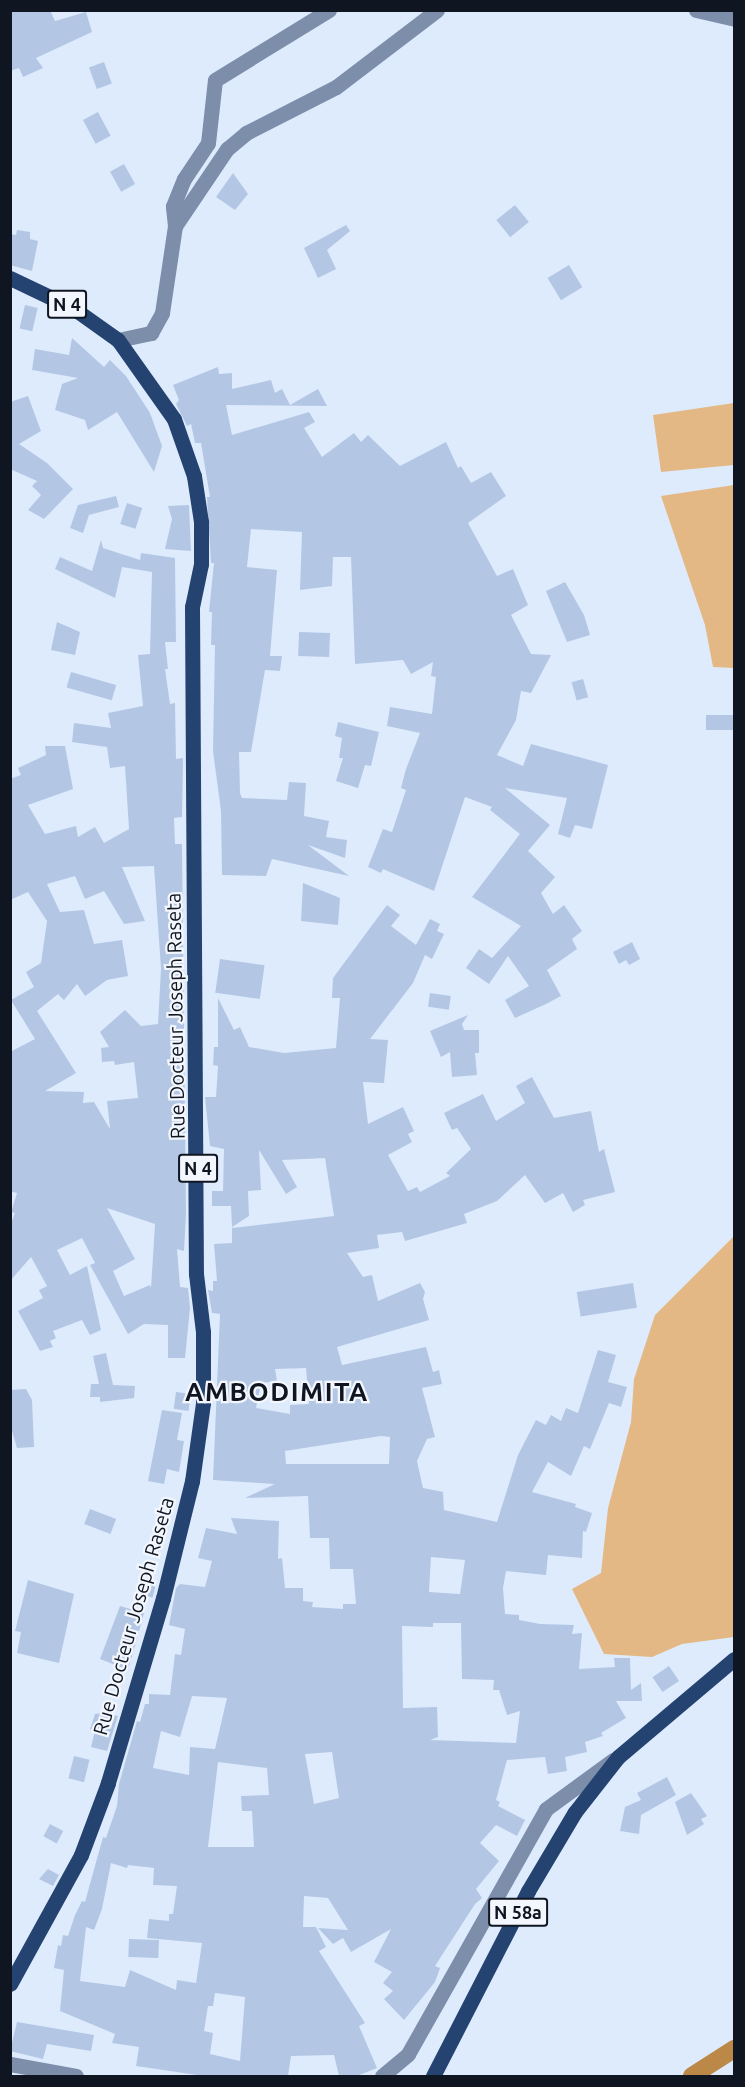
<!DOCTYPE html>
<style>
body{margin:0}
#map{position:relative;width:745px;height:2087px;overflow:hidden;background:#deebfd;font-family:Ubuntu,sans-serif}
div>[style]{position:absolute}
.green>*{inset:0;background:#e4b884}
.canal>*{height:18px;margin:-9px;padding:0 9px;transform-origin:9px;border-radius:9px;background:#bb8847}
.building>*{inset:0;background:#b3c7e5;transform-origin:0 0}
.minor>*{height:15px;margin:-7.5px;padding:0 7.5px;transform-origin:7.5px;border-radius:7.5px;background:#7c8eaa}
.major>*{height:15px;margin:-7.5px;padding:0 7.5px;transform-origin:7.5px;border-radius:7.5px;background:#244371}
span{translate:-50% -50%;white-space:nowrap;text-align:center;line-height:1.15;-webkit-text-stroke:4.5px #f3f7fd;paint-order:stroke}
.shield-label span{padding:2px 4px;background:#f3f7fd;border:2px solid;border-radius:4px;-webkit-text-stroke-width:0}
.shield-label{font-size:18px;color:#0f1621;font-weight:700}
.street-label{font-size:20px;color:#0f1621}
.district-label{font-size:26px;color:#0f1621;font-weight:700;letter-spacing:1.5px}
.frame{position:absolute;inset:0;border:12px solid #0f1621;pointer-events:none}
</style>
<div id="map">
<div class="green">
<div style="clip-path:polygon(734px 403px,734px 465px,661px 472px,653px 415px)"></div>
<div style="clip-path:polygon(734px 485px,734px 668px,713px 667px,705px 625px,661px 496px)"></div>
<div style="clip-path:polygon(734px 1236px,734px 1637px,682px 1644px,652px 1657px,604px 1654px,572px 1589px,601px 1573px,608px 1508px,631px 1422px,634px 1379px,655px 1315px)"></div>
</div>
<div class="canal">
<div style="left:692px;top:2076px;width:50px;rotate:-32.7deg"></div>
</div>
<div class="building">
<div style="clip-path:polygon(10px 10px,50px 10px,55px 21px,86px 12px,92px 32px,36px 58px,43px 68px,23px 77px,19px 68px,10px 71px)"></div>
<div style="left:104px;top:62px;width:23px;height:16px;rotate:70deg"></div>
<div style="left:98px;top:112px;width:27px;height:17px;rotate:62deg"></div>
<div style="left:124px;top:164px;width:23px;height:16px;rotate:61deg"></div>
<div style="clip-path:polygon(233px 173px,248px 194px,235px 210px,216px 197px)"></div>
<div style="left:515px;top:205px;width:22px;height:24px;rotate:51deg"></div>
<div style="clip-path:polygon(346px 225px,350px 231px,327px 250px,336px 269px,318px 278px,304px 248px)"></div>
<div style="clip-path:polygon(17px 230px,30px 232px,30px 239px,38px 241px,32px 271px,10px 265px,10px 234px,16px 235px)"></div>
<div style="left:569px;top:265px;width:26px;height:25px;rotate:59deg"></div>
<div style="left:25px;top:305px;width:13px;height:24px;rotate:13deg"></div>
<div style="clip-path:polygon(72px 338px,104px 367px,110px 360px,126px 376px,150px 413px,162px 446px,154px 472px,117px 412px,88px 430px,85px 420px,55px 410px,62px 384px,78px 378px,32px 370px,35px 349px,69px 355px)"></div>
<div style="clip-path:polygon(218px 367px,219px 374px,232px 373px,232px 389px,271px 380px,275px 393px,282px 389px,290px 405px,318px 389px,327px 406px,226px 405px,232px 435px,309px 412px,315px 422px,304px 428px,322px 457px,354px 433px,361px 442px,368px 435px,400px 466px,446px 442px,458px 468px,461px 466px,471px 483px,491px 472px,506px 496px,468px 523px,497px 576px,513px 569px,528px 605px,511px 615px,531px 654px,551px 655px,531px 693px,521px 691px,516px 720px,497px 755px,523px 766px,531px 744px,608px 765px,592px 829px,575px 825px,570px 838px,558px 834px,567px 798px,505px 788px,550px 825px,528px 851px,555px 877px,541px 893px,553px 914px,564px 905px,582px 931px,572px 939px,577px 949px,547px 970px,561px 996px,546px 1004px,515px 1018px,505px 1000px,529px 986px,508px 956px,489px 984px,466px 968px,479px 949px,492px 958px,521px 926px,472px 897px,520px 834px,490px 810px,492px 807px,465px 797px,434px 891px,383px 869px,381px 873px,368px 867px,383px 829px,392px 832px,406px 790px,401px 788px,406px 769px,420px 733px,387px 726px,390px 707px,432px 714px,436px 677px,431px 676px,433px 662px,411px 674px,403px 660px,355px 664px,351px 557px,333px 557px,332px 586px,300px 590px,302px 532px,251px 529px,247px 567px,277px 570px,270px 656px,282px 656px,280px 671px,265px 670px,251px 752px,239px 752px,240px 793px,242px 798px,287px 800px,289px 782px,306px 783px,304px 816px,329px 821px,326px 837px,347px 840px,345px 858px,308px 845px,349px 876px,272px 859px,266px 876px,222px 875px,221px 811px,213px 751px,215px 645px,211px 645px,212px 612px,209px 612px,214px 563px,211px 563px,207px 497px,210px 497px,201px 443px,195px 443px,191px 424px,187px 426px,176px 404px,179px 400px,173px 385px)"></div>
<div style="clip-path:polygon(28px 396px,41px 431px,19px 444px,47px 463px,73px 489px,44px 519px,28px 510px,41px 495px,32px 486px,37px 481px,10px 469px,10px 402px)"></div>
<div style="clip-path:polygon(116px 496px,119px 507px,89px 515px,83px 533px,70px 528px,78px 505px)"></div>
<div style="left:127px;top:503px;width:16px;height:22px;rotate:18deg"></div>
<div style="clip-path:polygon(189px 505px,191px 551px,165px 549px,172px 519px,168px 506px)"></div>
<div style="clip-path:polygon(evenodd,101px 540px,103px 548px,140px 560px,141px 553px,175px 558px,176px 642px,165px 642px,168px 669px,165px 669px,170px 704px,175px 703px,176px 759px,183px 758px,183px 762px,182px 817px,174px 818px,175px 844px,182px 844px,186px 1214px,184px 1251px,177px 1249px,180px 1287px,188px 1288px,190px 1308px,185px 1358px,168px 1358px,168px 1325px,144px 1324px,128px 1334px,90px 1265px,95px 1263px,82px 1238px,57px 1250px,70px 1275px,87px 1266px,101px 1330px,90px 1335px,82px 1320px,53px 1331px,56px 1338px,50px 1341px,53px 1347px,40px 1351px,18px 1311px,43px 1298px,39px 1290px,47px 1286px,31px 1257px,10px 1281px,10px 1226px,15px 1213px,11px 1212px,17px 1193px,10px 1191px,10px 1052px,35px 1039px,11px 1000px,34px 987px,26px 972px,41px 963px,47px 921px,28px 892px,10px 900px,10px 779px,21px 775px,18px 768px,46px 755px,45px 746px,65px 746px,73px 789px,28px 805px,45px 834px,76px 826px,78px 837px,95px 827px,104px 843px,129px 829px,125px 766px,110px 768px,107px 747px,72px 742px,74px 723px,111px 728px,108px 713px,143px 706px,138px 655px,150px 654px,152px 572px,122px 567px,115px 598px,55px 569px,60px 557px,92px 571px,101px 540px,154px 866px,161px 969px,158px 1024px,141px 1026px,125px 1010px,100px 1032px,109px 1047px,101px 1048px,102px 1062px,114px 1061px,115px 1065px,134px 1062px,138px 1098px,107px 1101px,110px 1129px,94px 1102px,83px 1103px,84px 1092px,45px 1091px,76px 1073px,37px 1011px,58px 994px,64px 1000px,77px 984px,85px 996px,107px 980px,128px 976px,122px 940px,94px 944px,84px 910px,60px 912px,47px 884px,75px 876px,85px 899px,104px 891px,124px 924px,145px 921px,122px 867px,154px 866px,101px 540px,107px 1208px,155px 1224px,151px 1288px,150px 1285px,124px 1296px,113px 1271px,135px 1259px,107px 1208px)"></div>
<div style="clip-path:polygon(565px 582px,584px 615px,590px 635px,567px 642px,546px 591px)"></div>
<div style="clip-path:polygon(57px 622px,80px 632px,75px 655px,51px 650px)"></div>
<div style="left:299px;top:632px;width:31px;height:24px;rotate:2deg"></div>
<div style="left:71px;top:672px;width:47px;height:16px;rotate:16deg"></div>
<div style="left:583px;top:679px;width:19px;height:12px;rotate:74deg"></div>
<div style="left:706px;top:715px;width:29px;height:15px"></div>
<div style="clip-path:polygon(338px 722px,379px 732px,371px 766px,365px 765px,358px 788px,336px 781px,343px 758px,339px 758px,342px 738px,335px 736px)"></div>
<div style="clip-path:polygon(303px 883px,340px 898px,338px 925px,301px 921px)"></div>
<div style="clip-path:polygon(evenodd,387px 905px,400px 915px,391px 926px,416px 945px,430px 919px,440px 924px,437px 931px,444px 934px,432px 959px,425px 955px,413px 983px,370px 1039px,388px 1040px,384px 1083px,363px 1082px,368px 1124px,403px 1107px,414px 1131px,408px 1134px,412px 1142px,388px 1155px,408px 1191px,417px 1187px,420px 1192px,450px 1176px,446px 1173px,471px 1149px,457px 1128px,452px 1130px,444px 1113px,483px 1094px,496px 1121px,525px 1103px,516px 1086px,532px 1077px,554px 1118px,591px 1111px,599px 1152px,604px 1149px,615px 1192px,583px 1200px,585px 1205px,573px 1212px,563px 1193px,545px 1203px,525px 1175px,497px 1201px,464px 1214px,467px 1223px,405px 1241px,402px 1232px,377px 1235px,379px 1248px,347px 1253px,363px 1277px,372px 1275px,378px 1301px,420px 1283px,425px 1292px,423px 1299px,429px 1320px,337px 1347px,342px 1365px,426px 1347px,433px 1372px,439px 1370px,442px 1384px,422px 1388px,435px 1437px,427px 1439px,417px 1461px,423px 1488px,443px 1492px,444px 1510px,497px 1522px,518px 1455px,536px 1420px,546px 1425px,551px 1415px,561px 1421px,566px 1408px,578px 1413px,598px 1350px,616px 1355px,608px 1382px,627px 1387px,621px 1407px,609px 1403px,590px 1449px,584px 1446px,571px 1476px,548px 1462px,532px 1492px,576px 1504px,575px 1507px,592px 1513px,586px 1532px,583px 1531px,582px 1558px,548px 1555px,546px 1575px,506px 1571px,503px 1588px,505px 1614px,519px 1615px,519px 1620px,540px 1624px,574px 1625px,572px 1634px,582px 1633px,579px 1669px,615px 1667px,614px 1658px,630px 1658px,631px 1690px,641px 1683px,642px 1701px,616px 1701px,626px 1718px,601px 1733px,603px 1736px,585px 1742px,587px 1752px,565px 1757px,567px 1771px,548px 1774px,545px 1757px,507px 1760px,496px 1800px,500px 1802px,498px 1806px,525px 1820px,517px 1836px,496px 1825px,480px 1843px,499px 1861px,476px 1889px,482px 1898px,475px 1904px,435px 1966px,440px 1968px,435px 1982px,404px 2020px,384px 1999px,393px 1991px,383px 1983px,392px 1972px,374px 1962px,391px 1929px,351px 1952px,343px 1938px,333px 1944px,318px 1928px,348px 1930px,328px 1898px,304px 1896px,303px 1927px,316px 1927px,326px 1947px,319px 1951px,365px 2023px,359px 2026px,377px 2068px,357px 2076px,339px 2076px,334px 2055px,291px 2056px,288px 2076px,204px 2076px,136px 2066px,139px 2047px,112px 2043px,115px 2034px,60px 2011px,64px 1970px,54px 1968px,58px 1945px,61px 1946px,63px 1935px,68px 1936px,75px 1915px,82px 1901px,85px 1902px,103px 1837px,106px 1838px,117px 1806px,119px 1784px,137px 1721px,140px 1722px,145px 1704px,149px 1704px,149px 1694px,170px 1695px,175px 1654px,181px 1655px,185px 1629px,169px 1625px,176px 1588px,180px 1584px,205px 1587px,212px 1561px,198px 1558px,206px 1528px,237px 1534px,231px 1518px,279px 1521px,278px 1559px,282px 1558px,285px 1588px,303px 1588px,303px 1601px,313px 1602px,312px 1607px,343px 1609px,343px 1604px,356px 1604px,353px 1569px,330px 1569px,329px 1538px,310px 1538px,308px 1496px,245px 1498px,275px 1484px,213px 1480px,220px 1314px,212px 1313px,208px 1290px,213px 1291px,213px 1281px,217px 1281px,214px 1244px,232px 1243px,232px 1228px,334px 1216px,325px 1158px,282px 1160px,297px 1187px,286px 1194px,259px 1150px,261px 1190px,248px 1191px,249px 1216px,232px 1227px,231px 1206px,212px 1206px,212px 1191px,223px 1191px,224px 1149px,210px 1146px,205px 1097px,216px 1097px,218px 1066px,213px 1065px,214px 1047px,218px 1047px,218px 998px,234px 1030px,240px 1027px,249px 1047px,284px 1053px,336px 1048px,340px 998px,332px 998px,333px 978px,387px 905px,306px 1368px,309px 1404px,290px 1405px,290px 1414px,256px 1408px,261px 1383px,277px 1381px,275px 1369px,306px 1368px,387px 905px,381px 1436px,390px 1437px,389px 1464px,286px 1464px,285px 1451px,381px 1436px,387px 905px,431px 1557px,465px 1560px,460px 1594px,429px 1592px,431px 1557px,387px 905px,433px 1623px,461px 1623px,462px 1679px,494px 1680px,493px 1690px,499px 1690px,507px 1715px,520px 1711px,516px 1743px,430px 1740px,438px 1737px,437px 1707px,403px 1708px,402px 1626px,433px 1627px,433px 1623px,387px 905px,192px 1696px,227px 1698px,215px 1749px,190px 1747px,189px 1775px,153px 1768px,161px 1731px,180px 1737px,192px 1696px,387px 905px,332px 1752px,339px 1798px,314px 1804px,305px 1754px,332px 1752px,387px 905px,218px 1762px,267px 1768px,269px 1795px,241px 1796px,242px 1811px,252px 1811px,254px 1847px,208px 1847px,218px 1762px,387px 905px,111px 1863px,127px 1868px,128px 1865px,154px 1868px,153px 1885px,177px 1886px,173px 1914px,169px 1914px,169px 1921px,149px 1919px,147px 1938px,202px 1943px,196px 1983px,177px 1980px,176px 1990px,130px 1970px,125px 1987px,80px 1981px,86px 1927px,94px 1930px,102px 1909px,111px 1863px,387px 905px,215px 1993px,245px 1997px,240px 2061px,210px 2054px,213px 2033px,204px 2031px,208px 2006px,213px 2006px,215px 1993px)"></div>
<div style="clip-path:polygon(632px 942px,640px 959px,629px 965px,626px 960px,619px 964px,613px 952px)"></div>
<div style="left:220px;top:959px;width:45px;height:34px;rotate:8deg"></div>
<div style="left:430px;top:993px;width:21px;height:14px;rotate:8deg"></div>
<div style="clip-path:polygon(468px 1015px,462px 1024px,464px 1030px,479px 1030px,479px 1053px,475px 1053px,477px 1075px,452px 1077px,450px 1052px,441px 1057px,430px 1031px)"></div>
<div style="left:633px;top:1283px;width:25px;height:57px;rotate:81deg"></div>
<div style="clip-path:polygon(106px 1353px,113px 1385px,135px 1386px,134px 1398px,100px 1402px,100px 1397px,90px 1397px,91px 1384px,99px 1384px,93px 1356px)"></div>
<div style="clip-path:polygon(26px 1389px,32px 1400px,34px 1447px,17px 1448px,10px 1424px,10px 1390px)"></div>
<div style="left:176px;top:1392px;width:15px;height:17px;rotate:8deg"></div>
<div style="clip-path:polygon(162px 1410px,182px 1413px,177px 1440px,184px 1441px,179px 1472px,167px 1469px,164px 1484px,148px 1481px)"></div>
<div style="left:90px;top:1509px;width:28px;height:16px;rotate:21deg"></div>
<div style="left:141px;top:1578px;width:16px;height:16px;rotate:14deg"></div>
<div style="clip-path:polygon(28px 1580px,74px 1594px,59px 1663px,17px 1653px,21px 1632px,15px 1631px)"></div>
<div style="clip-path:polygon(120px 1606px,144px 1613px,128px 1670px,100px 1659px)"></div>
<div style="left:669px;top:1666px;width:18px;height:20px;rotate:56deg"></div>
<div style="clip-path:polygon(101px 1713px,118px 1716px,107px 1751px,91px 1747px,95px 1731px,90px 1729px,95px 1714px)"></div>
<div style="left:74px;top:1756px;width:16px;height:23px;rotate:14deg"></div>
<div style="clip-path:polygon(667px 1777px,676px 1795px,641px 1815px,639px 1834px,620px 1831px,625px 1807px,641px 1800px,637px 1793px)"></div>
<div style="clip-path:polygon(691px 1793px,707px 1816px,701px 1819px,704px 1824px,687px 1835px,675px 1802px)"></div>
<div style="left:50px;top:1824px;width:15px;height:14px;rotate:28deg"></div>
<div style="clip-path:polygon(48px 1869px,59px 1875px,53px 1886px,39px 1879px)"></div>
<div style="left:129px;top:1939px;width:30px;height:18px;rotate:2deg"></div>
<div style="clip-path:polygon(17px 2022px,94px 2035px,91px 2051px,47px 2044px,43px 2059px,10px 2051px)"></div>
</div>
<div class="minor">
<div style="left:696px;top:10px;width:39px;rotate:13deg"></div>
<div style="left:175px;top:226px;width:20px;rotate:-96deg"></div>
<div style="left:173px;top:206px;width:29px;rotate:-68deg"></div>
<div style="left:184px;top:179px;width:43px;rotate:-56.3deg"></div>
<div style="left:208px;top:143px;width:63px;rotate:-83.7deg"></div>
<div style="left:215px;top:80px;width:134px;rotate:-31.6deg"></div>
<div style="left:118px;top:340px;width:34px;rotate:-12deg"></div>
<div style="left:151px;top:333px;width:23px;rotate:-61deg"></div>
<div style="left:162px;top:313px;width:88px;rotate:-81.5deg"></div>
<div style="left:175px;top:226px;width:93px;rotate:-56deg"></div>
<div style="left:227px;top:149px;width:25px;rotate:-40deg"></div>
<div style="left:246px;top:133px;width:101px;rotate:-27.1deg"></div>
<div style="left:336px;top:87px;width:127px;rotate:-37.3deg"></div>
<div style="left:10px;top:2064px;width:67px;rotate:10.3deg"></div>
<div style="left:382px;top:2076px;width:34px;rotate:-40deg"></div>
<div style="left:408px;top:2054px;width:281px;rotate:-60.6deg"></div>
<div style="left:546px;top:1809px;width:83px;rotate:-36.2deg"></div>
</div>
<div class="major">
<div style="left:10px;top:278px;width:70px;rotate:25.5deg"></div>
<div style="left:73px;top:308px;width:55px;rotate:35.4deg"></div>
<div style="left:118px;top:340px;width:97px;rotate:54.7deg"></div>
<div style="left:174px;top:419px;width:60px;rotate:70.7deg"></div>
<div style="left:194px;top:476px;width:47px;rotate:81.3deg"></div>
<div style="left:201px;top:522px;width:42px;rotate:90deg"></div>
<div style="left:201px;top:564px;width:44px;rotate:101.8deg"></div>
<div style="left:192px;top:607px;width:667px;rotate:89.66deg"></div>
<div style="left:196px;top:1274px;width:58px;rotate:83.1deg"></div>
<div style="left:203px;top:1332px;width:71px;rotate:90deg"></div>
<div style="left:203px;top:1403px;width:79px;rotate:98deg"></div>
<div style="left:192px;top:1481px;width:121px;rotate:103.9deg"></div>
<div style="left:163px;top:1598px;width:193px;rotate:106.6deg"></div>
<div style="left:108px;top:1783px;width:77px;rotate:110.6deg"></div>
<div style="left:81px;top:1855px;width:147px;rotate:118.8deg"></div>
<div style="left:433px;top:2076px;width:208px;rotate:-62.8deg"></div>
<div style="left:528px;top:1891px;width:92px;rotate:-59.3deg"></div>
<div style="left:575px;top:1812px;width:70px;rotate:-52deg"></div>
<div style="left:618px;top:1757px;width:152px;rotate:-40.2deg"></div>
</div>
<div class="shield-label">
<span style="left:67px;top:304px">N 4</span>
<span style="left:198px;top:1168px">N 4</span>
<span style="left:518px;top:1912px">N 58a</span>
</div>
<div class="street-label">
<span style="left:175px;top:1016px;rotate:-91deg">Rue Docteur Joseph Raseta</span>
<span style="left:133px;top:1616px;rotate:-74deg">Rue Docteur Joseph Raseta</span>
</div>
<div class="district-label">
<span style="left:277px;top:1392px">AMBODIMITA</span>
</div>
<div class="frame"></div>
</div>
